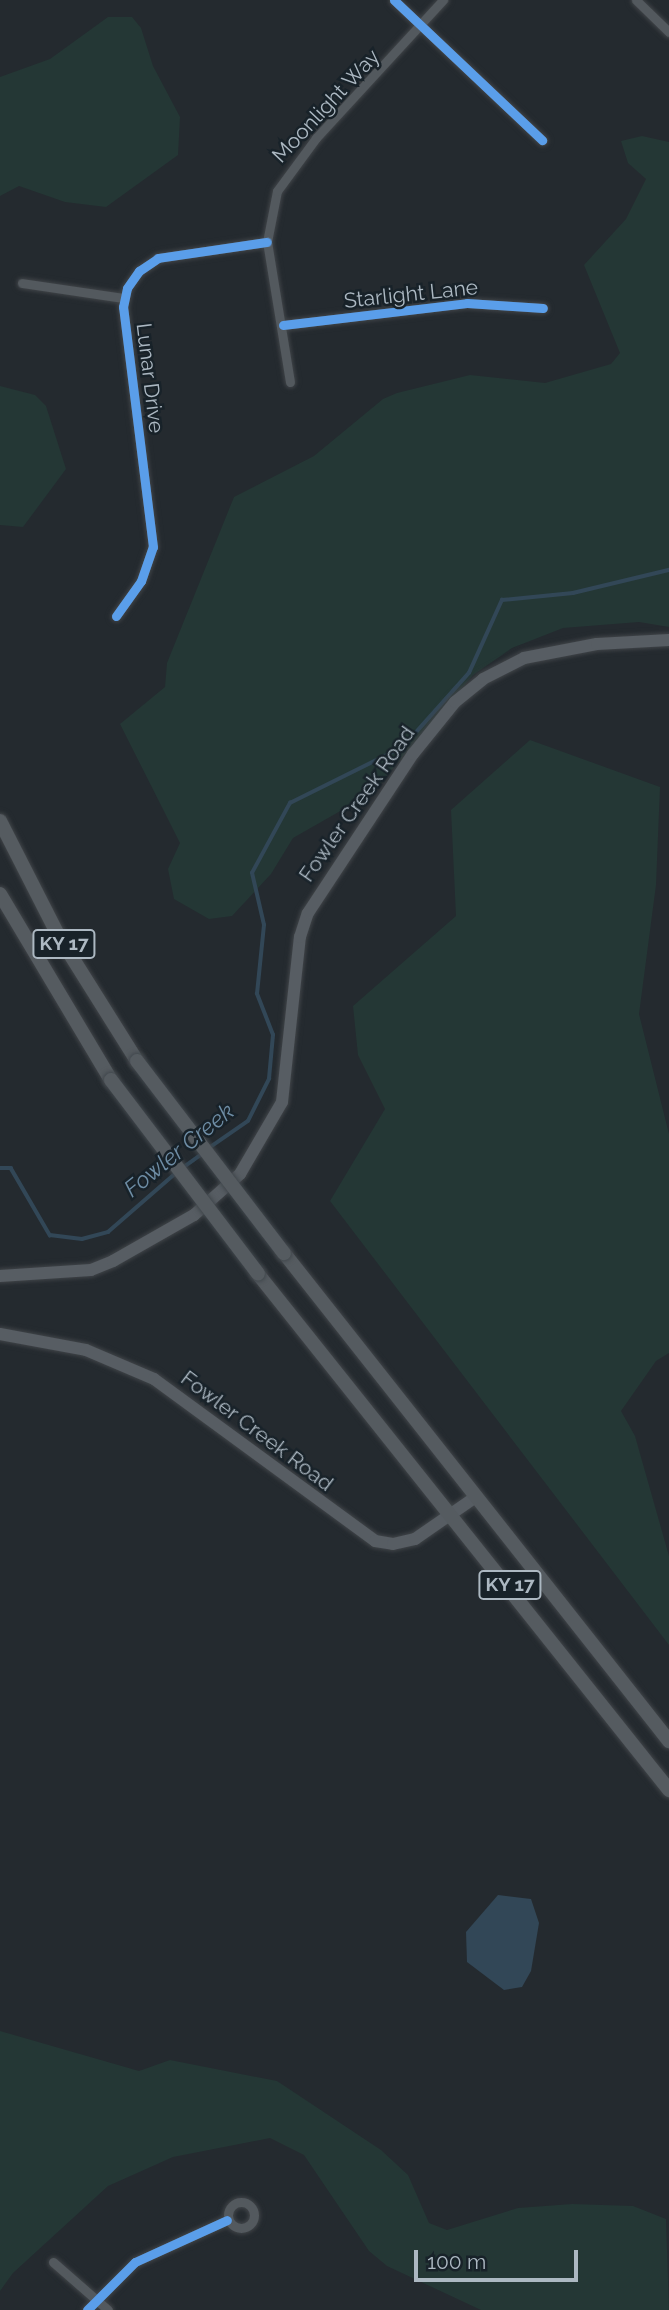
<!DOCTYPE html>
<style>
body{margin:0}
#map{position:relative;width:669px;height:2310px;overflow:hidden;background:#242a2f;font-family:Raleway,sans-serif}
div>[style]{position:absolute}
.green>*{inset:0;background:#243735}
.water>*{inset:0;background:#324757}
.stream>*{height:3.5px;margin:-1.75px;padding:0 1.75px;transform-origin:1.75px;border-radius:1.75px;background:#324757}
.roads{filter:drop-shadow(0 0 2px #404448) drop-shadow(0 0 2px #404448)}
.street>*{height:9px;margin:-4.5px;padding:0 4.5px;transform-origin:4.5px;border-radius:4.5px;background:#53595e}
.street>.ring{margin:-4.5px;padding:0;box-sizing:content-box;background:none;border:9px solid #53595e;border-radius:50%}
.secondary>*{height:12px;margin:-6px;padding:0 6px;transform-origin:6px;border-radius:6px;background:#575d63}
.primary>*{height:14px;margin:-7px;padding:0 7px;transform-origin:7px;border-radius:7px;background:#555b60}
.bridges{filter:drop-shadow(0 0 2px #41474c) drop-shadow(0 0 2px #41474c)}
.primary-bridge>*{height:14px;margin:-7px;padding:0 7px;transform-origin:7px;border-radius:7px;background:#555b60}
.cycleway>*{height:9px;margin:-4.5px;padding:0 4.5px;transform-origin:4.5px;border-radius:4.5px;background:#5a9eea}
span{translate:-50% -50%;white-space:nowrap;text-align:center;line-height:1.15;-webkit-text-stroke:5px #182229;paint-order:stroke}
.shield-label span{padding:2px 5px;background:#182229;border:2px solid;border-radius:5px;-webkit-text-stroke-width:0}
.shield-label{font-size:19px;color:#acb8c2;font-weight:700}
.street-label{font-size:21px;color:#acb8c2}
.water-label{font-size:23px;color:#6e8da5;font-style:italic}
.scale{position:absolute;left:414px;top:2250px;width:164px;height:32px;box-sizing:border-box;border:4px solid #acb8c2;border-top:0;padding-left:9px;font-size:21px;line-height:24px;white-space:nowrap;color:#acb8c2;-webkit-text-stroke:5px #182229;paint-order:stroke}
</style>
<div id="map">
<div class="green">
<div style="clip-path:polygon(108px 17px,132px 17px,141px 28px,153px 66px,180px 117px,178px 155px,106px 207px,65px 202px,19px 186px,0 196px,0 77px,50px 59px)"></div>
<div style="clip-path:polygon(642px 136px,669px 142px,669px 627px,639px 622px,563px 628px,512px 648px,473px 675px,372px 793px,293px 838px,271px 874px,232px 916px,209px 919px,174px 899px,168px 869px,180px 843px,120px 724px,165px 687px,167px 663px,234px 497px,314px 456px,383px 399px,397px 393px,470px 375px,545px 383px,611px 364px,620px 353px,584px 265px,626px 219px,646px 179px,628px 163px,621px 141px)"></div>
<div style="clip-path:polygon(0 386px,35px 395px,46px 406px,66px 469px,23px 527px,0 525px)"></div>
<div style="clip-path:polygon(530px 740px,660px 787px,656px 885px,639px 1014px,669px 1134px,669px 1353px,656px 1361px,621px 1411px,635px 1436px,669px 1556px,669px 1645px,330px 1201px,385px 1109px,358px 1055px,353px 1006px,456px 916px,451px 810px)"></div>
<div style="clip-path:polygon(0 2031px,139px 2071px,170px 2060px,277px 2081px,381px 2150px,408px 2175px,429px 2223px,447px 2230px,518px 2208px,572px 2204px,633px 2206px,666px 2219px,669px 2310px,481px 2310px,387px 2266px,369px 2251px,304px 2155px,270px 2138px,173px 2157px,108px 2186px,13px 2273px,0 2291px)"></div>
</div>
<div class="water">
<div style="clip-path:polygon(498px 1895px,531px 1899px,539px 1923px,531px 1971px,522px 1987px,504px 1990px,467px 1962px,466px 1932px)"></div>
</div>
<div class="stream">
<div style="left:209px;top:1148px;width:47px;rotate:-34.7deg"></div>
<div style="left:248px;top:1121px;width:47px;rotate:-63.4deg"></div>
<div style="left:269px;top:1079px;width:44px;rotate:-84.8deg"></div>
<div style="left:273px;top:1035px;width:44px;rotate:-111.3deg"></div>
<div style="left:257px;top:994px;width:69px;rotate:-84.2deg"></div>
<div style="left:264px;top:925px;width:53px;rotate:-103deg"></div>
<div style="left:252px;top:873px;width:80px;rotate:-61.5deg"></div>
<div style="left:290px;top:803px;width:126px;rotate:-26.4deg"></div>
<div style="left:403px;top:747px;width:99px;rotate:-48.3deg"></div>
<div style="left:469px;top:673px;width:80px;rotate:-65.7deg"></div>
<div style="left:502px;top:600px;width:71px;rotate:-5.6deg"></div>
<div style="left:573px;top:593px;width:99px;rotate:-13.5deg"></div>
<div style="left:184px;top:1167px;width:24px;rotate:-36deg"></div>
<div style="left:0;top:1168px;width:11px"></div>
<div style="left:11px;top:1168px;width:78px;rotate:59.8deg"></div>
<div style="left:50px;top:1235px;width:32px;rotate:7deg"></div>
<div style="left:82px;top:1239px;width:27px;rotate:-15deg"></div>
<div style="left:108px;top:1232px;width:91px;rotate:-41deg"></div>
</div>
<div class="roads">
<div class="street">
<div style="left:394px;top:0;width:204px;rotate:43.4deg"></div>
<div style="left:636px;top:0;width:46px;rotate:44.1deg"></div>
<div style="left:22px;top:283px;width:103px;rotate:8.4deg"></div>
<div style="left:283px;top:325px;width:185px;rotate:-6.8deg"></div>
<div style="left:467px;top:303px;width:76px;rotate:3.8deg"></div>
<div style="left:290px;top:382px;width:142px;rotate:-99.3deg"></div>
<div style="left:267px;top:242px;width:52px;rotate:-78.9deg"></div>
<div style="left:277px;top:191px;width:66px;rotate:-53.7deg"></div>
<div style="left:316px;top:138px;width:188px;rotate:-47.4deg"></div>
<div style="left:116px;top:616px;width:43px;rotate:-54.5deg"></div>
<div style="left:141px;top:581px;width:36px;rotate:-71deg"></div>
<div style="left:153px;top:547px;width:242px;rotate:-97.1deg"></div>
<div style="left:123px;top:307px;width:19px;rotate:-78deg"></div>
<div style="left:127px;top:288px;width:21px;rotate:-55deg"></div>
<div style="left:139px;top:271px;width:23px;rotate:-34deg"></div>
<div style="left:158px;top:258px;width:110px;rotate:-8.4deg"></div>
<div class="ring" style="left:228px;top:2202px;width:17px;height:17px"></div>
<div style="left:53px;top:2262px;width:73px;rotate:41.1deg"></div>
<div style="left:87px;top:2310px;width:68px;rotate:-45deg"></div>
<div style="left:135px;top:2262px;width:101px;rotate:-24.5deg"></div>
</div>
<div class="secondary">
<div style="left:0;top:1276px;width:91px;rotate:-3.8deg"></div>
<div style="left:91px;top:1270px;width:24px;rotate:-22deg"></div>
<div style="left:113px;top:1261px;width:93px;rotate:-29.6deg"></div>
<div style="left:194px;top:1215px;width:62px;rotate:-41.7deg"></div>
<div style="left:240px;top:1174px;width:83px;rotate:-59.7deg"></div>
<div style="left:282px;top:1102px;width:166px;rotate:-83.8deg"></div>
<div style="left:300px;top:937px;width:25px;rotate:-72deg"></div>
<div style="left:308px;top:913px;width:191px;rotate:-56.6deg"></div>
<div style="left:413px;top:754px;width:67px;rotate:-51.1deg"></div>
<div style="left:455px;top:702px;width:36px;rotate:-39deg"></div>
<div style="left:483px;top:679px;width:46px;rotate:-27.1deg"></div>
<div style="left:524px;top:658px;width:74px;rotate:-10.9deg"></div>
<div style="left:597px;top:644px;width:72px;rotate:-3.2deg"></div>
<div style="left:0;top:1334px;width:87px;rotate:10.5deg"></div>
<div style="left:86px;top:1350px;width:74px;rotate:23.1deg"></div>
<div style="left:154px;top:1379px;width:274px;rotate:36.2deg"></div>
<div style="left:375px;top:1541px;width:18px;rotate:9deg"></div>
<div style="left:393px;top:1544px;width:23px;rotate:-13deg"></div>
<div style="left:415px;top:1539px;width:75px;rotate:-34.7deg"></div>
</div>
<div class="primary">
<div style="left:0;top:821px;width:128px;rotate:63deg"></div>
<div style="left:58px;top:935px;width:149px;rotate:57.9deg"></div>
<div style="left:0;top:894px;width:217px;rotate:59.2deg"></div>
<div style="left:284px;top:1253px;width:622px;rotate:51.73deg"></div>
<div style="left:258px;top:1274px;width:660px;rotate:51.46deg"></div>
</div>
</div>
<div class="bridges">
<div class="primary-bridge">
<div style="left:137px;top:1061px;width:242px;rotate:52.6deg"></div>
<div style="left:111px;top:1080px;width:243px;rotate:52.8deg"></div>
</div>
</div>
<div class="cycleway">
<div style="left:394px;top:0;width:204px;rotate:43.4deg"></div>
<div style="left:283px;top:325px;width:185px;rotate:-6.8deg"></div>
<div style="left:467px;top:303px;width:76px;rotate:3.8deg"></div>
<div style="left:116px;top:616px;width:43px;rotate:-54.5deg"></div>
<div style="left:141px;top:581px;width:36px;rotate:-71deg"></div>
<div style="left:153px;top:547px;width:242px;rotate:-97.1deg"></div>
<div style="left:123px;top:307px;width:19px;rotate:-78deg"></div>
<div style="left:127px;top:288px;width:21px;rotate:-55deg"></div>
<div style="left:139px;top:271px;width:23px;rotate:-34deg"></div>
<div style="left:158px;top:258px;width:110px;rotate:-8.4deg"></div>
<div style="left:87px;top:2310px;width:68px;rotate:-45deg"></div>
<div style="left:135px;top:2262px;width:101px;rotate:-24.5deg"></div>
</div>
<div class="shield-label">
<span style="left:64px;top:944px">KY 17</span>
<span style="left:510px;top:1585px">KY 17</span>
</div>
<div class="street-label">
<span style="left:326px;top:106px;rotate:-47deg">Moonlight Way</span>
<span style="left:411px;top:294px;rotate:-6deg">Starlight Lane</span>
<span style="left:150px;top:378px;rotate:83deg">Lunar Drive</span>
<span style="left:357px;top:804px;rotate:-55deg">Fowler Creek Road</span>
<span style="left:257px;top:1431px;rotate:37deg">Fowler Creek Road</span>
</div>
<div class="water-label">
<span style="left:179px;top:1150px;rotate:-39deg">Fowler Creek</span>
</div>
<div class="scale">100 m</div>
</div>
